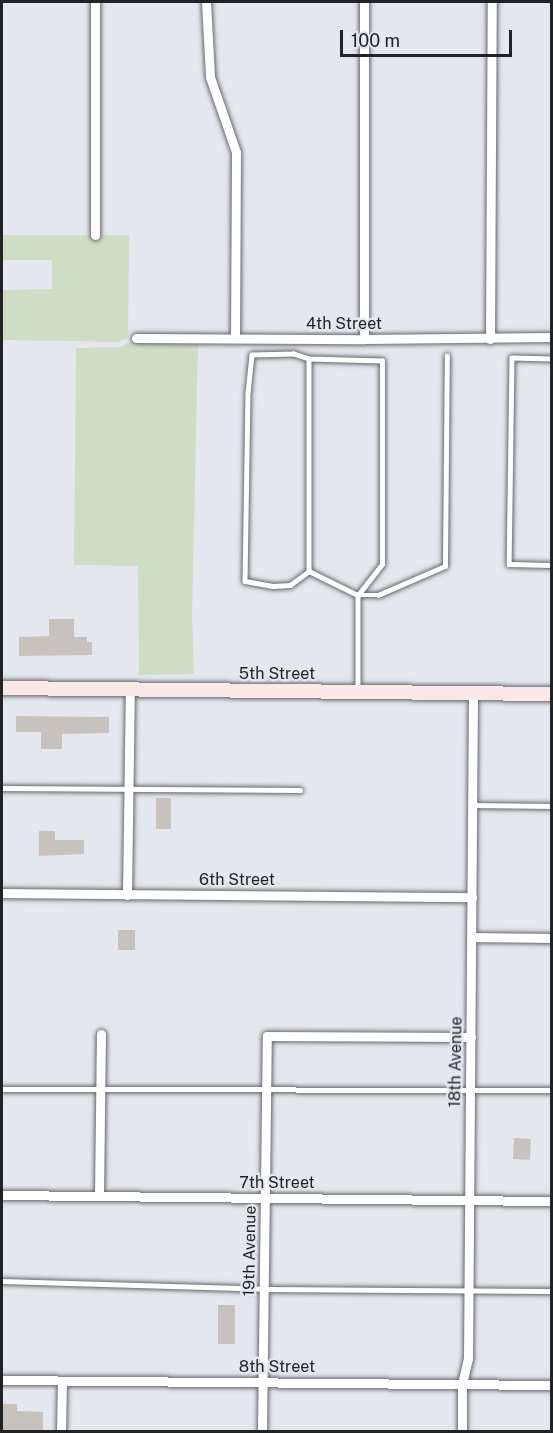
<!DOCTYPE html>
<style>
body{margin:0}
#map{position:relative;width:553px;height:1433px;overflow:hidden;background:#e4e7ed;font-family:"Public Sans",sans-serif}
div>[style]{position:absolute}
.green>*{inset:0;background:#cedec6}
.building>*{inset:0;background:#c8c2be;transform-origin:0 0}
.roads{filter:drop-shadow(0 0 2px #66696e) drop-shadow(0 0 2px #66696e)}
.lane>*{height:4.5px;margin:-2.25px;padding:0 2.25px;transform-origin:2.25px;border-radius:2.25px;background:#fff}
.street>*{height:9px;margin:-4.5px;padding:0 4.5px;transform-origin:4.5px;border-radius:4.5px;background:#fff}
.secondary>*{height:14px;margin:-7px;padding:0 7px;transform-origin:7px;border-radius:7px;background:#fae9e6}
span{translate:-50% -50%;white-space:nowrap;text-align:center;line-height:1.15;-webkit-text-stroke:4.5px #e4e7ed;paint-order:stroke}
.street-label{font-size:16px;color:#212224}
.frame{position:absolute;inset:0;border:3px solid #212224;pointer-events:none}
.scale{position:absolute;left:340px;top:30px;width:172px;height:27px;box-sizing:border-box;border:3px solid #212224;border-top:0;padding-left:8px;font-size:18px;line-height:21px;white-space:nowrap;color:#212224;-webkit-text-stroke:4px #e4e7ed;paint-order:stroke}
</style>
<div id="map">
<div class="green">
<div style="clip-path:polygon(2px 235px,129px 235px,128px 338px,118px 342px,2px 340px,2px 290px,52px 289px,52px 260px,2px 260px)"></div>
<div style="clip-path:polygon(130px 342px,198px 344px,192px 615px,194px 674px,139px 675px,138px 566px,74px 565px,76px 348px,119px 347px)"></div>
</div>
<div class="building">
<div style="clip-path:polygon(49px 619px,74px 619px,74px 637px,87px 637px,87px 642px,92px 642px,92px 655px,19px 656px,19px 637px,49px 636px)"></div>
<div style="clip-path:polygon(16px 716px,109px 717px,109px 733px,62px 734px,62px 749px,41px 749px,41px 732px,16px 732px)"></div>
<div style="left:156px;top:798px;width:15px;height:31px"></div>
<div style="clip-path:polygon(39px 831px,55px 831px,55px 840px,84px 840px,84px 854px,39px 856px)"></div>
<div style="left:118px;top:930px;width:17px;height:20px"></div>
<div style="left:514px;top:1138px;width:17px;height:21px;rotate:3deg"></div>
<div style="left:218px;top:1305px;width:17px;height:39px"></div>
<div style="clip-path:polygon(2px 1404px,17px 1404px,17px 1411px,43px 1412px,43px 1431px,2px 1431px)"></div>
</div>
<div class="roads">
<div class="lane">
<div style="left:309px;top:359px;width:212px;rotate:90deg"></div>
<div style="left:552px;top:359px;width:40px;rotate:-178.6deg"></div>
<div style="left:512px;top:358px;width:206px;rotate:90.8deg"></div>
<div style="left:509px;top:564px;width:43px;rotate:1.3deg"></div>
<div style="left:358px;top:595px;width:39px;rotate:-52deg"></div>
<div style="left:382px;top:564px;width:203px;rotate:-90deg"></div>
<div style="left:382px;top:361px;width:73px;rotate:-178.4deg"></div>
<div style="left:309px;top:359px;width:16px;rotate:-162deg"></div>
<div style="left:294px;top:354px;width:42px;rotate:178.6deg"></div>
<div style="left:252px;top:355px;width:37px;rotate:96deg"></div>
<div style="left:248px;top:392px;width:189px;rotate:90.9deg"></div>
<div style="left:245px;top:581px;width:28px;rotate:10deg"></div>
<div style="left:273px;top:586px;width:17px;rotate:-3deg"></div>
<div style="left:290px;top:585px;width:24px;rotate:-36deg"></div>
<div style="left:309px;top:571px;width:55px;rotate:26.1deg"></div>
<div style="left:358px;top:595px;width:94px;rotate:90deg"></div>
<div style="left:358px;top:595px;width:20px"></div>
<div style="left:378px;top:595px;width:73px;rotate:-23.4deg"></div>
<div style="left:445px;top:566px;width:210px;rotate:-89.5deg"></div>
<div style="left:2px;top:788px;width:298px;rotate:0.4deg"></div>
<div style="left:473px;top:805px;width:79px;rotate:0.7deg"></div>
<div style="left:2px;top:1089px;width:550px;rotate:0.1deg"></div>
<div style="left:2px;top:1281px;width:262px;rotate:1.7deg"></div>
<div style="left:264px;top:1289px;width:288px;rotate:0.4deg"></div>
</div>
<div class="street">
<div style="left:95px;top:2px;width:233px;rotate:90deg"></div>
<div style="left:206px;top:2px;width:75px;rotate:86.9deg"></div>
<div style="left:210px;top:77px;width:79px;rotate:70.9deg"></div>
<div style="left:236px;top:152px;width:186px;rotate:90.3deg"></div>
<div style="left:364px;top:2px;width:337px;rotate:90deg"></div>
<div style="left:136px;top:338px;width:228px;rotate:0.3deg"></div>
<div style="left:364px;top:339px;width:188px;rotate:-0.6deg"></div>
<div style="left:490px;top:339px;width:337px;rotate:-89.7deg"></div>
<div style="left:2px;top:893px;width:470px;rotate:0.5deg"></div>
<div style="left:127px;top:895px;width:206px;rotate:-89.2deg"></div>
<div style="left:472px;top:937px;width:80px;rotate:0.7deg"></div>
<div style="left:2px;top:1195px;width:550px;rotate:0.63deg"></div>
<div style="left:99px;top:1196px;width:162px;rotate:-89.3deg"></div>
<div style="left:2px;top:1380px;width:550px;rotate:0.52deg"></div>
<div style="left:61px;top:1432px;width:51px;rotate:-88.9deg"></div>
<div style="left:262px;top:1432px;width:396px;rotate:-89.3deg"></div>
<div style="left:267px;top:1036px;width:204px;rotate:0.3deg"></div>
<div style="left:462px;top:1432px;width:48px;rotate:-90deg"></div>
<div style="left:462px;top:1384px;width:26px;rotate:-77deg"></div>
<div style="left:468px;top:1359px;width:666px;rotate:-89.57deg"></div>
</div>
<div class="secondary">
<div style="left:2px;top:688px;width:550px;rotate:0.63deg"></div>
</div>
</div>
<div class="street-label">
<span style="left:344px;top:324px">4th Street</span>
<span style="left:277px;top:674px">5th Street</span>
<span style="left:237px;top:880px">6th Street</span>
<span style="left:456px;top:1062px;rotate:-89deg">18th Avenue</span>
<span style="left:277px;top:1183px">7th Street</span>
<span style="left:250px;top:1251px;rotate:-89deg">19th Avenue</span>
<span style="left:277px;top:1367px">8th Street</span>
</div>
<div class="frame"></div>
<div class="scale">100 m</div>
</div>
